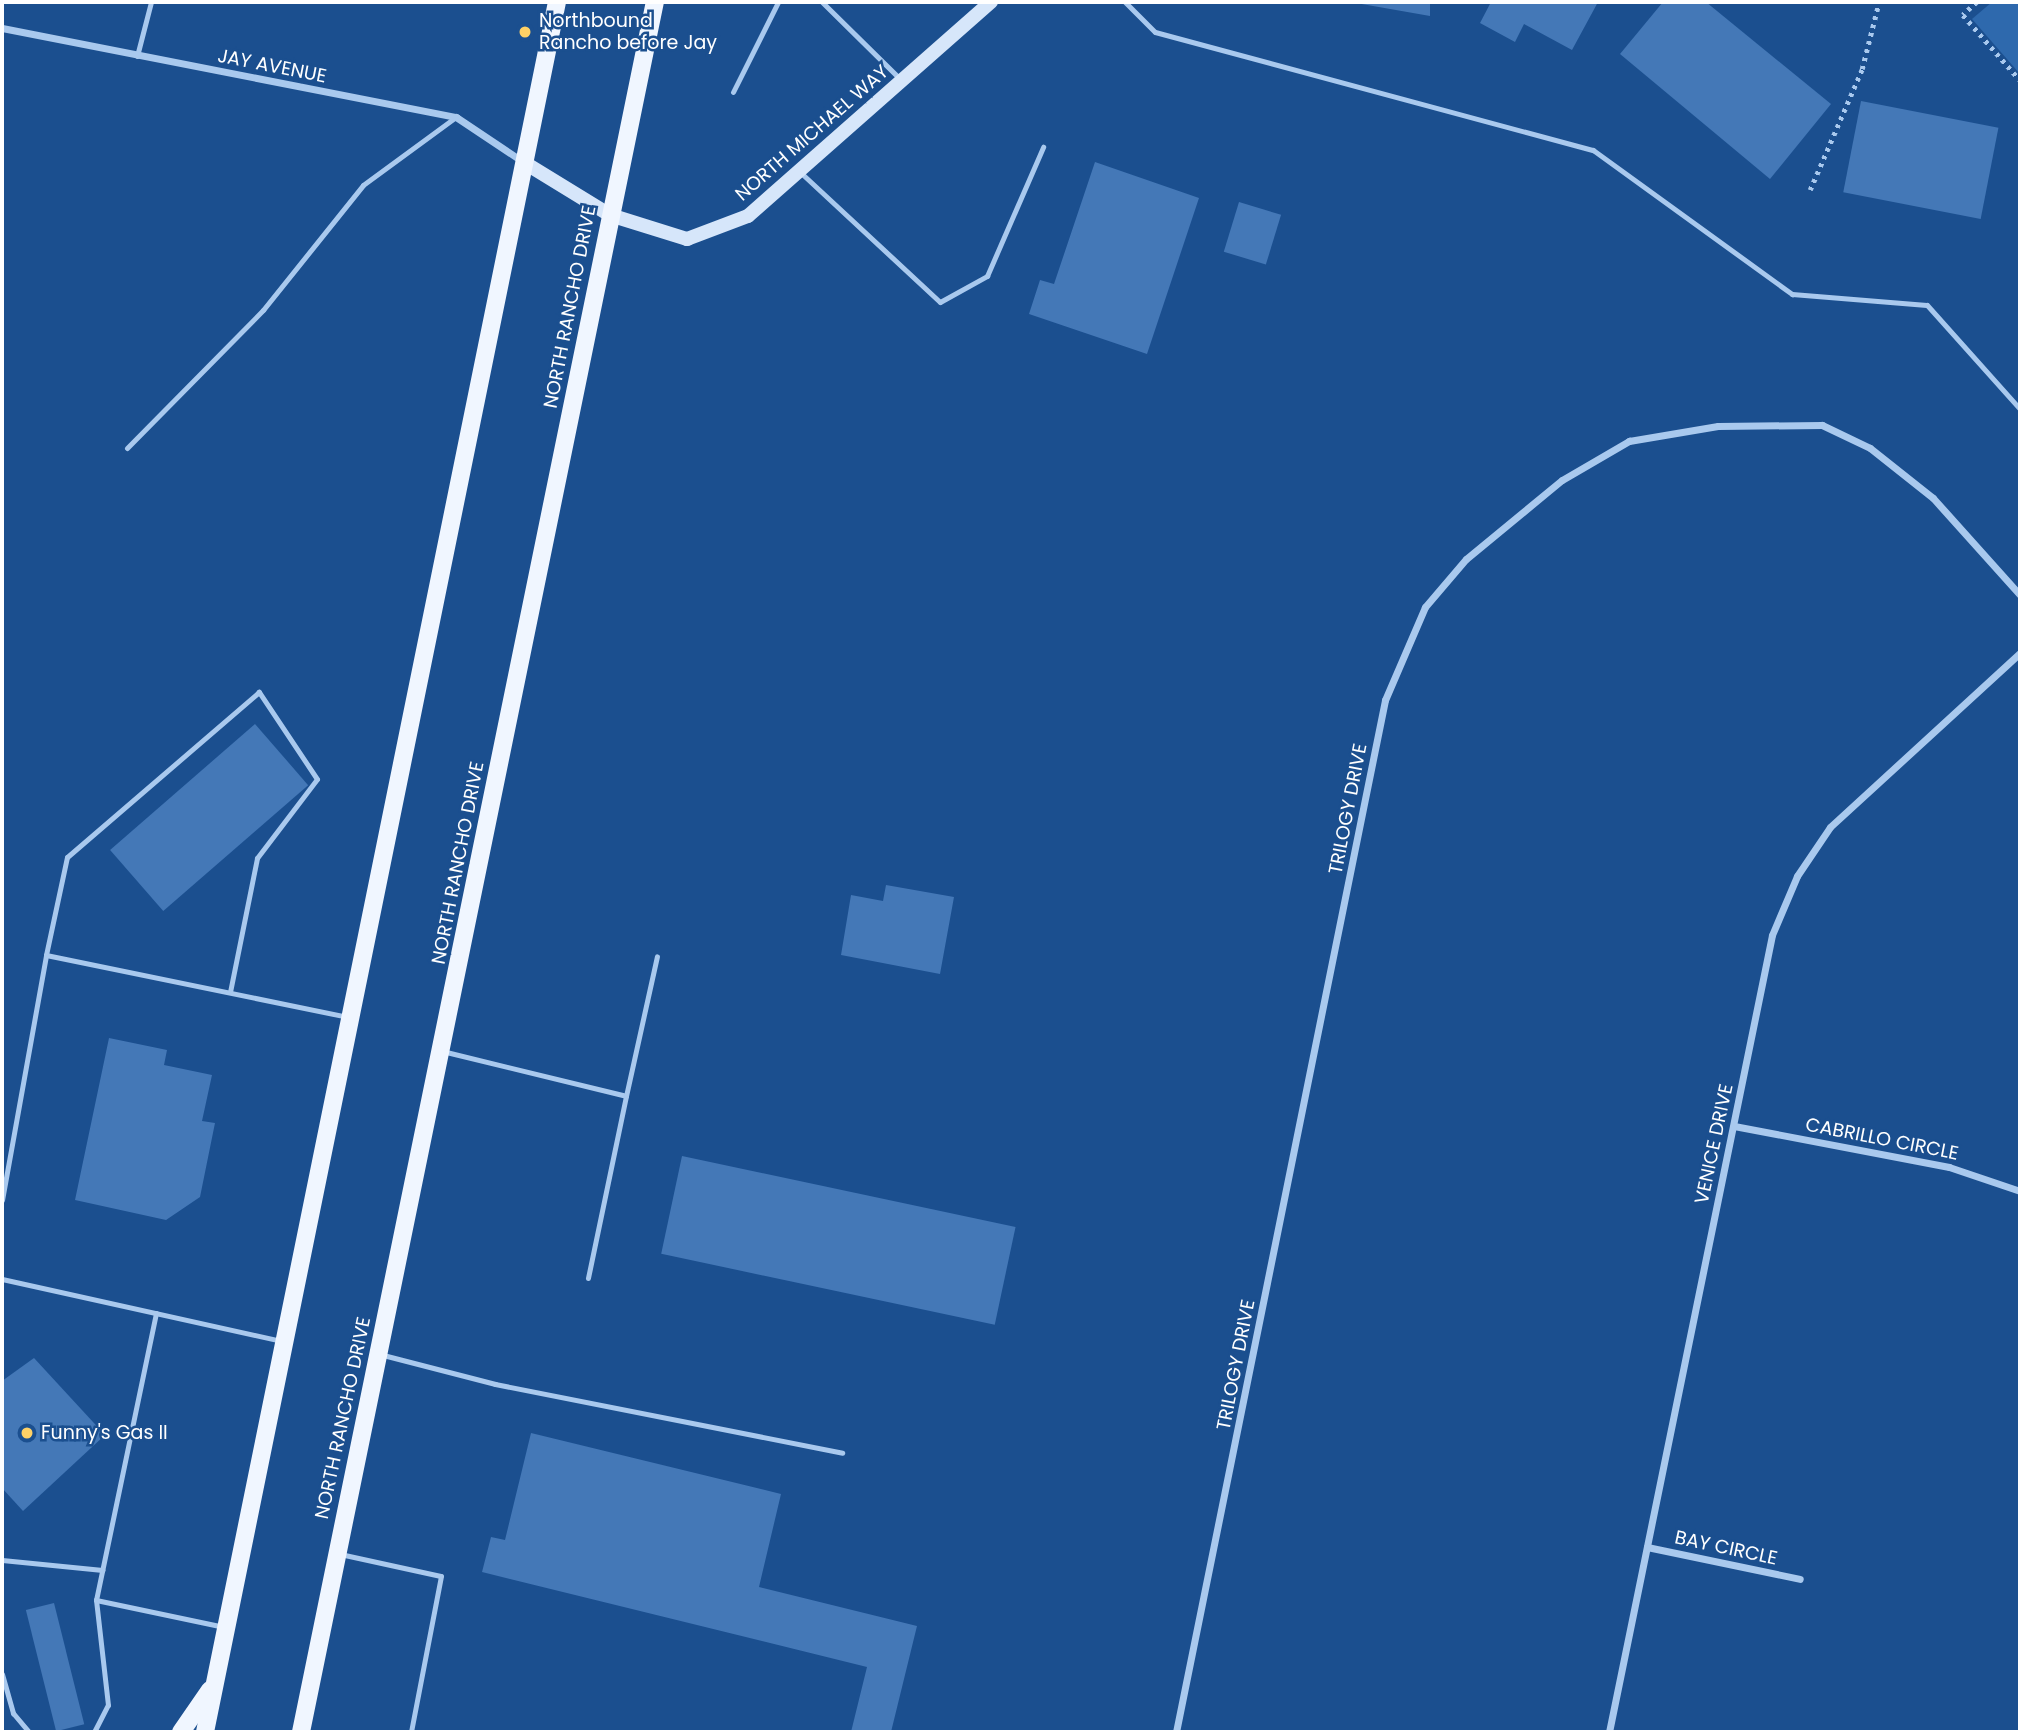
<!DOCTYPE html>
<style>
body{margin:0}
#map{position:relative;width:2022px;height:1734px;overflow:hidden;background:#1b4f8f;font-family:Poppins,sans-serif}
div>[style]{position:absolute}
.green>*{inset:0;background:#2e69ad}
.building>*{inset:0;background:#4478b7;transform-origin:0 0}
.path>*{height:4.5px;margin-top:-2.25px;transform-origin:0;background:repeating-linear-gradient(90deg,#a9c9ee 0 3.5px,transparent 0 8.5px)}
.lane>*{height:5px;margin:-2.5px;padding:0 2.5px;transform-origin:2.5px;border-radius:2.5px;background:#a9c9ee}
.street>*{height:7px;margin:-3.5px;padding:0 3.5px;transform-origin:3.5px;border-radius:3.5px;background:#a9c9ee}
.secondary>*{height:14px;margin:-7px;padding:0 7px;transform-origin:7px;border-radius:7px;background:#d6e6fa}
.primary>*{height:18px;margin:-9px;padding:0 9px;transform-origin:9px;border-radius:9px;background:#f0f6ff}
.dots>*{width:19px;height:19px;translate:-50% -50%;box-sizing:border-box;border:4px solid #1b4f8f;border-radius:50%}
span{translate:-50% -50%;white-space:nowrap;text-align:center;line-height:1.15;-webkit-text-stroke:5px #1b4f8f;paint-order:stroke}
.poi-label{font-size:19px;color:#fff}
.left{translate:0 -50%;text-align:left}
.street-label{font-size:19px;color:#fff}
.frame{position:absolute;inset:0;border:4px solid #fff;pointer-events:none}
</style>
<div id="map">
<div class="green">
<div style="clip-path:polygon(1992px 2px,2020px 2px,2020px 74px,1972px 19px)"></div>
</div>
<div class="building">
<div style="clip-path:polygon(1442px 2px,1430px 4px,1430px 16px,1356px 3px)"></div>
<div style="clip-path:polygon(1491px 2px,1598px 2px,1572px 50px,1524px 24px,1515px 42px,1480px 23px)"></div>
<div style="clip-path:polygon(1663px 2px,1706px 2px,1831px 104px,1770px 179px,1620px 54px)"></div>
<div style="left:1861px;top:101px;width:140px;height:93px;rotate:11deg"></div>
<div style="clip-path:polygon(1095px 162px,1199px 198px,1147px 354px,1029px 314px,1040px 280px,1054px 284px)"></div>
<div style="left:1239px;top:202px;width:44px;height:52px;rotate:17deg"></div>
<div style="left:255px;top:724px;width:81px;height:192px;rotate:49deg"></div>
<div style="clip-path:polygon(886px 885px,954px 897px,940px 974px,841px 955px,851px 895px,883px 901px)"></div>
<div style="clip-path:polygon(109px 1038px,167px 1050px,164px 1065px,212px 1075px,202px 1121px,215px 1123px,200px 1197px,166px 1220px,75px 1200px)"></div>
<div style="left:682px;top:1156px;width:341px;height:100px;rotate:12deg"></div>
<div style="clip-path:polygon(34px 1358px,105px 1435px,23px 1511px,2px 1488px,2px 1381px)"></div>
<div style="clip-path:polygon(531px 1433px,781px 1494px,759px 1587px,917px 1626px,891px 1732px,851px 1732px,867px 1667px,482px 1572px,491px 1537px,505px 1540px)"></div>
<div style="left:54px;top:1603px;width:125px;height:29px;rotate:76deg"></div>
</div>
<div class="path">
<div style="left:1977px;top:2px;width:19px;rotate:137deg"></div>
<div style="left:1963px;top:15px;width:86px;rotate:48.8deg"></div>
<div style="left:1810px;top:190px;width:132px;rotate:-66.7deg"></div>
<div style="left:1862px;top:69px;width:69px;rotate:-75.8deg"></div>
</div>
<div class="lane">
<div style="left:822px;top:2px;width:112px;rotate:44.6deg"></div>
<div style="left:1125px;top:2px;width:42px;rotate:45deg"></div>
<div style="left:1155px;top:32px;width:454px;rotate:15.1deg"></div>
<div style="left:1593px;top:150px;width:246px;rotate:35.9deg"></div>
<div style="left:1792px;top:294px;width:135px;rotate:4.7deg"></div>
<div style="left:1927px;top:305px;width:140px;rotate:48.2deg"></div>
<div style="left:137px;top:56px;width:56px;rotate:-75.5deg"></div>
<div style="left:733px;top:92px;width:101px;rotate:-63.4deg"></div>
<div style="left:800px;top:172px;width:191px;rotate:42.9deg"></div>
<div style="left:940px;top:302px;width:54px;rotate:-29deg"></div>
<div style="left:987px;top:276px;width:141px;rotate:-66.5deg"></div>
<div style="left:127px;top:448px;width:194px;rotate:-45.4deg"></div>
<div style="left:263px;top:310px;width:160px;rotate:-51.3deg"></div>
<div style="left:363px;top:185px;width:115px;rotate:-36.2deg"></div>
<div style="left:230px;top:992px;width:137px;rotate:-78.6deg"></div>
<div style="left:257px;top:858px;width:99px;rotate:-52.8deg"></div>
<div style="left:317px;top:779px;width:105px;rotate:-123.7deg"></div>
<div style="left:259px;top:692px;width:253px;rotate:139.3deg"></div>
<div style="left:67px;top:857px;width:100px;rotate:102.1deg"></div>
<div style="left:46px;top:955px;width:309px;rotate:11.6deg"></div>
<div style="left:442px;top:1051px;width:189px;rotate:13.7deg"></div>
<div style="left:626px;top:1096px;width:186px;rotate:101.8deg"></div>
<div style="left:626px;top:1096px;width:143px;rotate:-77.5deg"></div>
<div style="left:2px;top:1200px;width:249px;rotate:-79.8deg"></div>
<div style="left:2px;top:1279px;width:287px;rotate:12.5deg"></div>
<div style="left:156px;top:1313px;width:293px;rotate:101.8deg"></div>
<div style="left:96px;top:1600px;width:131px;rotate:11.9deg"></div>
<div style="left:383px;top:1355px;width:116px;rotate:14.5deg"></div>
<div style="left:495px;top:1384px;width:354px;rotate:11.2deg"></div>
<div style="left:340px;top:1554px;width:103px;rotate:12.3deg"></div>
<div style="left:441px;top:1576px;width:159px;rotate:100.9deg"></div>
<div style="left:2px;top:1560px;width:101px;rotate:5.7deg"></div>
<div style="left:2px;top:1674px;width:41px;rotate:74.2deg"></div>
<div style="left:13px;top:1713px;width:25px;rotate:50deg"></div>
<div style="left:94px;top:1732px;width:30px;rotate:-63deg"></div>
<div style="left:108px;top:1705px;width:106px;rotate:-96.5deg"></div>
</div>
<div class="street">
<div style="left:2px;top:28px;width:463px;rotate:11.1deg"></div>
<div style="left:456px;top:117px;width:83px;rotate:33.7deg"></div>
<div style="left:1734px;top:1126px;width:219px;rotate:10.8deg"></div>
<div style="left:1949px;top:1167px;width:75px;rotate:18.7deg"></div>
<div style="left:1647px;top:1547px;width:156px;rotate:11.8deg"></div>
<div style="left:1176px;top:1732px;width:1053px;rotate:-78.55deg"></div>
<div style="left:1385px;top:700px;width:101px;rotate:-66.7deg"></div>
<div style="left:1425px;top:607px;width:63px;rotate:-49.5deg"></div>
<div style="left:1466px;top:559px;width:124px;rotate:-39.5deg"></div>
<div style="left:1562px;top:480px;width:78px;rotate:-30.2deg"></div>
<div style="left:1629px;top:441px;width:90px;rotate:-9.6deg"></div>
<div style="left:1718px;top:426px;width:104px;rotate:-0.6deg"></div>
<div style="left:1822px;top:425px;width:53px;rotate:25.6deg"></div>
<div style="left:1870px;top:448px;width:80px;rotate:38.4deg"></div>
<div style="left:1933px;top:498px;width:130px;rotate:48.1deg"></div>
<div style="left:1609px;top:1732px;width:813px;rotate:-78.44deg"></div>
<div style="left:1772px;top:935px;width:64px;rotate:-67deg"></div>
<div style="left:1797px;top:876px;width:59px;rotate:-56deg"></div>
<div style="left:1830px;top:827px;width:258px;rotate:-42.5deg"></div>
</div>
<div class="secondary">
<div style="left:525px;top:163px;width:100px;rotate:31.5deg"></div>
<div style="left:610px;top:215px;width:81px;rotate:17.3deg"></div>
<div style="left:687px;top:239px;width:65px;rotate:-20.7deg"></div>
<div style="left:748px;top:216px;width:324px;rotate:-41.4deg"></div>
</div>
<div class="primary">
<div style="left:181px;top:1732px;width:51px;rotate:-55.4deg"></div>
<div style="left:205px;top:1732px;width:1765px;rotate:-78.5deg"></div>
<div style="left:301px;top:1732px;width:1766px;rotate:-78.44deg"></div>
</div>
<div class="dots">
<div style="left:525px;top:32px;background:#ffd166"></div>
<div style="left:27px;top:1433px;background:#ffd166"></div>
</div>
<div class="poi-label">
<span class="left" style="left:539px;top:32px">Northbound<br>Rancho before Jay</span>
<span class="left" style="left:41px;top:1433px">Funny's Gas II</span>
</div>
<div class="street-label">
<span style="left:272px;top:66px;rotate:11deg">JAY AVENUE</span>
<span style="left:812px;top:133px;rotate:-41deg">NORTH MICHAEL WAY</span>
<span style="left:570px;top:307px;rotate:-79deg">NORTH RANCHO DRIVE</span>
<span style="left:1348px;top:809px;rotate:-79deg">TRILOGY DRIVE</span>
<span style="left:458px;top:863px;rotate:-79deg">NORTH RANCHO DRIVE</span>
<span style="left:1882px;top:1139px;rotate:11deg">CABRILLO CIRCLE</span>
<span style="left:1714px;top:1144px;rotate:-78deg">VENICE DRIVE</span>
<span style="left:1236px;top:1365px;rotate:-79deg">TRILOGY DRIVE</span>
<span style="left:343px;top:1418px;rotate:-78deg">NORTH RANCHO DRIVE</span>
<span style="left:1726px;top:1548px;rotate:12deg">BAY CIRCLE</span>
</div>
<div class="frame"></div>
</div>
